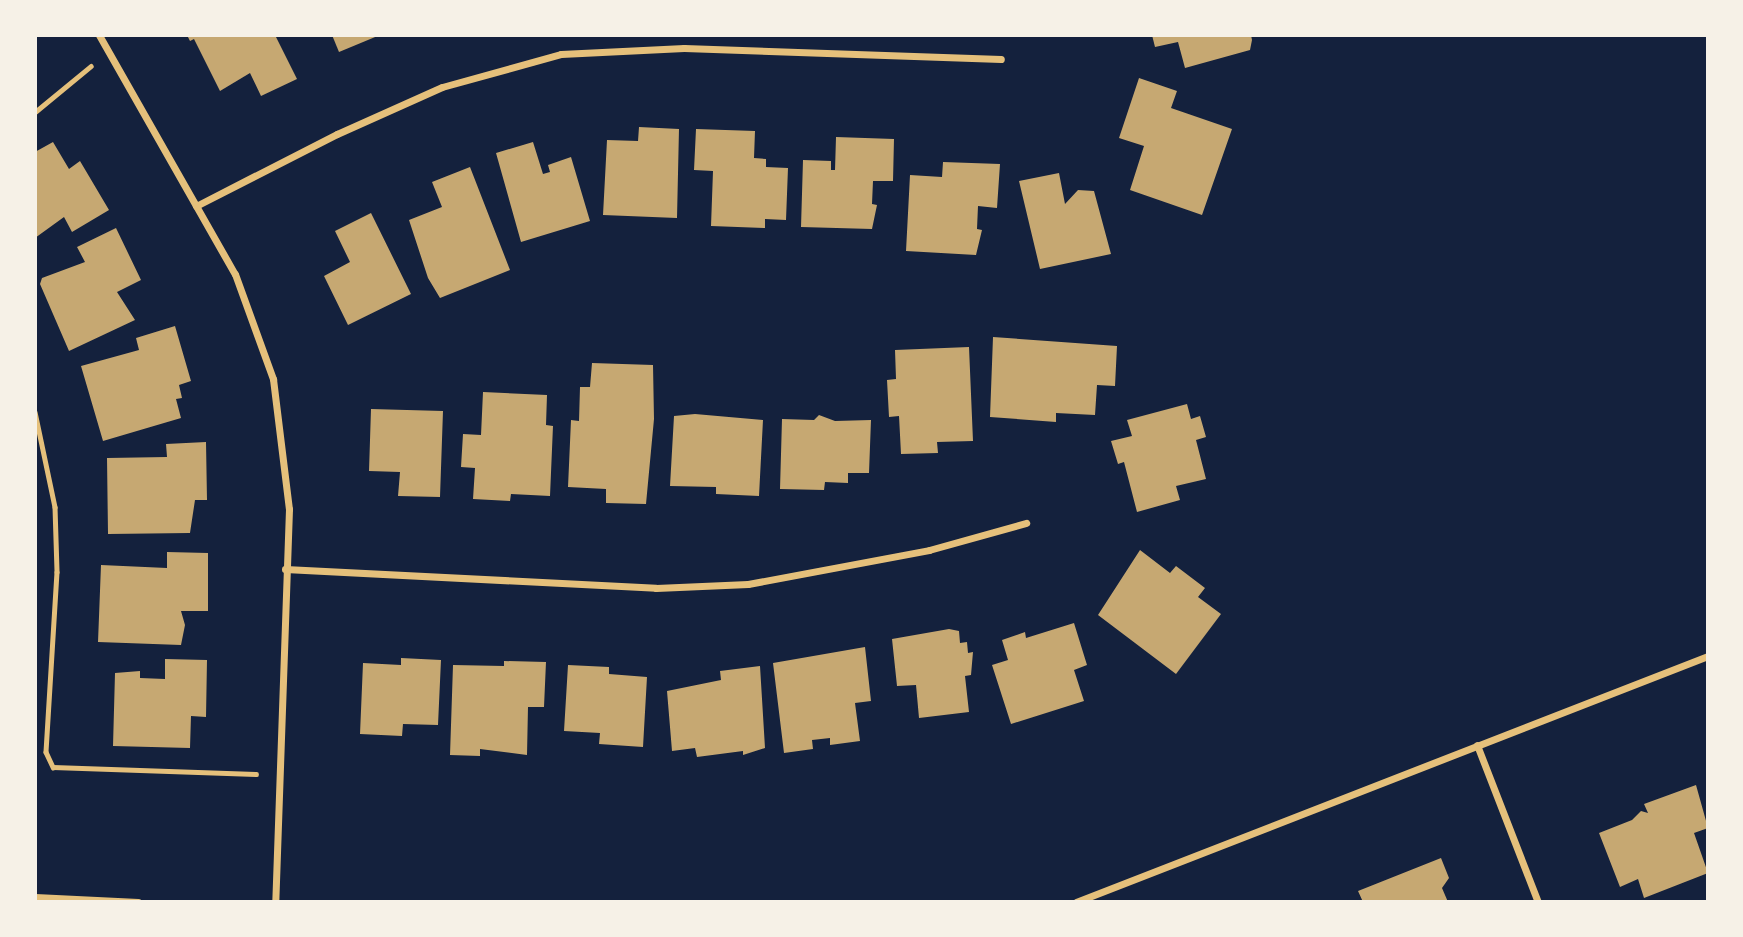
<!DOCTYPE html>
<style>
body{margin:0}
#map{position:relative;width:1743px;height:937px;overflow:hidden;background:#14213d;font-family:Poppins,sans-serif}
div>[style]{position:absolute}
.building>*{inset:0;background:#c6a872}
.path>*{height:4.5px;margin:-2.25px;padding:0 2.25px;transform-origin:2.25px;border-radius:2.25px;background:#e5c07b}
.minor>*{height:7px;margin:-3.5px;padding:0 3.5px;transform-origin:3.5px;border-radius:3.5px;background:#e5c07b}
span{translate:-50% -50%;white-space:nowrap;text-align:center;line-height:1.15;-webkit-text-stroke:6px #f6f1e7;paint-order:stroke}
.frame{position:absolute;inset:0;border:37px solid #f6f1e7;pointer-events:none}
</style>
<div id="map">
<div class="building">
<div style="clip-path:polygon(187px 35px,275px 35px,297px 79px,261px 96px,250px 73px,220px 91px,194px 39px,190px 41px)"></div>
<div style="clip-path:polygon(332px 35px,380px 35px,339px 52px)"></div>
<div style="clip-path:polygon(1152px 35px,1251px 35px,1252px 40px,1250px 50px,1185px 68px,1178px 42px,1155px 47px)"></div>
<div style="clip-path:polygon(1139px 78px,1177px 91px,1171px 108px,1232px 129px,1202px 215px,1130px 190px,1144px 146px,1119px 138px)"></div>
<div style="clip-path:polygon(639px 127px,679px 129px,677px 218px,603px 215px,607px 140px,638px 141px)"></div>
<div style="clip-path:polygon(696px 129px,755px 131px,754px 158px,766px 159px,766px 167px,788px 168px,786px 220px,765px 219px,765px 228px,711px 226px,713px 171px,694px 170px)"></div>
<div style="clip-path:polygon(836px 137px,894px 139px,893px 181px,873px 181px,872px 204px,877px 205px,872px 229px,801px 227px,803px 160px,831px 161px,831px 170px,835px 170px)"></div>
<div style="clip-path:polygon(53px 142px,69px 169px,80px 161px,109px 210px,72px 232px,64px 217px,35px 238px,35px 152px)"></div>
<div style="clip-path:polygon(533px 142px,543px 174px,550px 172px,548px 165px,571px 157px,590px 221px,521px 242px,496px 153px)"></div>
<div style="clip-path:polygon(943px 162px,1000px 164px,997px 208px,978px 206px,977px 229px,982px 230px,976px 255px,906px 251px,910px 175px,942px 177px)"></div>
<div style="clip-path:polygon(470px 167px,510px 270px,440px 298px,428px 278px,409px 220px,442px 207px,432px 182px)"></div>
<div style="clip-path:polygon(1059px 173px,1065px 204px,1078px 190px,1094px 191px,1111px 254px,1040px 269px,1019px 181px)"></div>
<div style="clip-path:polygon(371px 213px,411px 294px,348px 325px,324px 276px,350px 262px,335px 231px)"></div>
<div style="clip-path:polygon(116px 228px,141px 280px,117px 292px,135px 320px,69px 351px,40px 284px,42px 278px,85px 262px,77px 247px)"></div>
<div style="clip-path:polygon(175px 326px,191px 381px,179px 385px,182px 398px,176px 399px,181px 418px,103px 441px,81px 366px,139px 350px,136px 338px)"></div>
<div style="clip-path:polygon(993px 337px,1117px 346px,1115px 386px,1097px 385px,1095px 415px,1056px 413px,1056px 422px,990px 417px)"></div>
<div style="clip-path:polygon(969px 347px,973px 441px,937px 442px,938px 453px,901px 454px,899px 416px,889px 417px,887px 380px,896px 379px,895px 350px)"></div>
<div style="clip-path:polygon(592px 363px,653px 365px,654px 419px,646px 504px,606px 503px,606px 489px,568px 487px,571px 420px,579px 421px,580px 387px,590px 387px)"></div>
<div style="clip-path:polygon(483px 392px,547px 395px,546px 425px,553px 426px,550px 496px,511px 494px,510px 501px,473px 499px,475px 468px,461px 467px,463px 434px,481px 435px)"></div>
<div style="clip-path:polygon(1187px 404px,1191px 419px,1200px 416px,1206px 437px,1196px 440px,1206px 479px,1176px 486px,1180px 500px,1137px 512px,1124px 462px,1118px 464px,1111px 441px,1132px 436px,1127px 420px)"></div>
<div style="clip-path:polygon(371px 409px,443px 411px,440px 497px,398px 496px,400px 472px,369px 471px)"></div>
<div style="clip-path:polygon(695px 414px,763px 420px,759px 496px,716px 494px,716px 487px,670px 486px,674px 416px)"></div>
<div style="clip-path:polygon(819px 415px,835px 421px,871px 420px,869px 473px,848px 473px,848px 483px,825px 482px,824px 490px,780px 489px,782px 419px,814px 420px)"></div>
<div style="clip-path:polygon(206px 442px,207px 500px,195px 500px,190px 533px,108px 534px,107px 458px,167px 457px,166px 444px)"></div>
<div style="clip-path:polygon(1140px 550px,1170px 573px,1176px 566px,1205px 588px,1198px 597px,1221px 614px,1176px 674px,1098px 615px)"></div>
<div style="clip-path:polygon(167px 552px,208px 553px,208px 611px,181px 611px,185px 625px,181px 645px,98px 642px,101px 565px,167px 568px)"></div>
<div style="clip-path:polygon(1074px 623px,1087px 665px,1074px 670px,1084px 701px,1011px 724px,992px 665px,1008px 660px,1002px 640px,1025px 632px,1026px 638px)"></div>
<div style="clip-path:polygon(949px 629px,959px 631px,960px 643px,967px 642px,968px 653px,973px 652px,971px 675px,965px 676px,969px 712px,919px 718px,916px 685px,897px 686px,892px 639px)"></div>
<div style="clip-path:polygon(865px 647px,871px 701px,855px 703px,860px 741px,830px 745px,830px 738px,812px 740px,813px 749px,784px 753px,773px 663px)"></div>
<div style="clip-path:polygon(401px 658px,441px 660px,438px 725px,403px 724px,402px 736px,360px 734px,363px 663px,401px 665px)"></div>
<div style="clip-path:polygon(165px 659px,207px 660px,206px 717px,191px 716px,190px 748px,113px 746px,115px 673px,140px 671px,140px 678px,165px 679px)"></div>
<div style="clip-path:polygon(504px 661px,546px 662px,544px 707px,528px 707px,527px 755px,480px 749px,480px 756px,450px 755px,453px 665px,504px 666px)"></div>
<div style="clip-path:polygon(568px 665px,609px 667px,609px 674px,647px 677px,643px 747px,599px 744px,600px 733px,564px 731px)"></div>
<div style="clip-path:polygon(760px 666px,765px 748px,743px 755px,743px 751px,697px 757px,695px 748px,672px 751px,667px 691px,721px 680px,720px 671px)"></div>
<div style="clip-path:polygon(1696px 785px,1708px 828px,1694px 833px,1708px 873px,1644px 898px,1638px 879px,1620px 887px,1599px 833px,1632px 820px,1641px 811px,1648px 813px,1644px 804px)"></div>
<div style="clip-path:polygon(1441px 858px,1449px 878px,1442px 888px,1448px 902px,1363px 902px,1358px 891px)"></div>
</div>
<div class="path">
<div style="left:35px;top:112px;width:72px;rotate:-39.4deg"></div>
<div style="left:35px;top:412px;width:97px;rotate:78.1deg"></div>
<div style="left:55px;top:507px;width:65px;rotate:88.2deg"></div>
<div style="left:57px;top:572px;width:180px;rotate:93.5deg"></div>
<div style="left:46px;top:752px;width:17px;rotate:65deg"></div>
<div style="left:53px;top:767px;width:203px;rotate:2deg"></div>
</div>
<div class="minor">
<div style="left:99px;top:35px;width:275px;rotate:60.4deg"></div>
<div style="left:235px;top:274px;width:112px;rotate:70.1deg"></div>
<div style="left:273px;top:379px;width:131px;rotate:83deg"></div>
<div style="left:289px;top:509px;width:393px;rotate:92deg"></div>
<div style="left:196px;top:206px;width:158px;rotate:-27.1deg"></div>
<div style="left:337px;top:134px;width:115px;rotate:-24.1deg"></div>
<div style="left:442px;top:87px;width:123px;rotate:-15.5deg"></div>
<div style="left:561px;top:54px;width:123px;rotate:-2.8deg"></div>
<div style="left:684px;top:48px;width:317px;rotate:2deg"></div>
<div style="left:285px;top:569px;width:371px;rotate:2.9deg"></div>
<div style="left:656px;top:588px;width:92px;rotate:-2.5deg"></div>
<div style="left:748px;top:584px;width:184px;rotate:-10.6deg"></div>
<div style="left:929px;top:550px;width:101px;rotate:-15.6deg"></div>
<div style="left:1477px;top:745px;width:168px;rotate:68.8deg"></div>
<div style="left:35px;top:897px;width:103px;rotate:2.8deg"></div>
<div style="left:1076px;top:902px;width:678px;rotate:-21.27deg"></div>
</div>
<div class="frame"></div>
</div>
